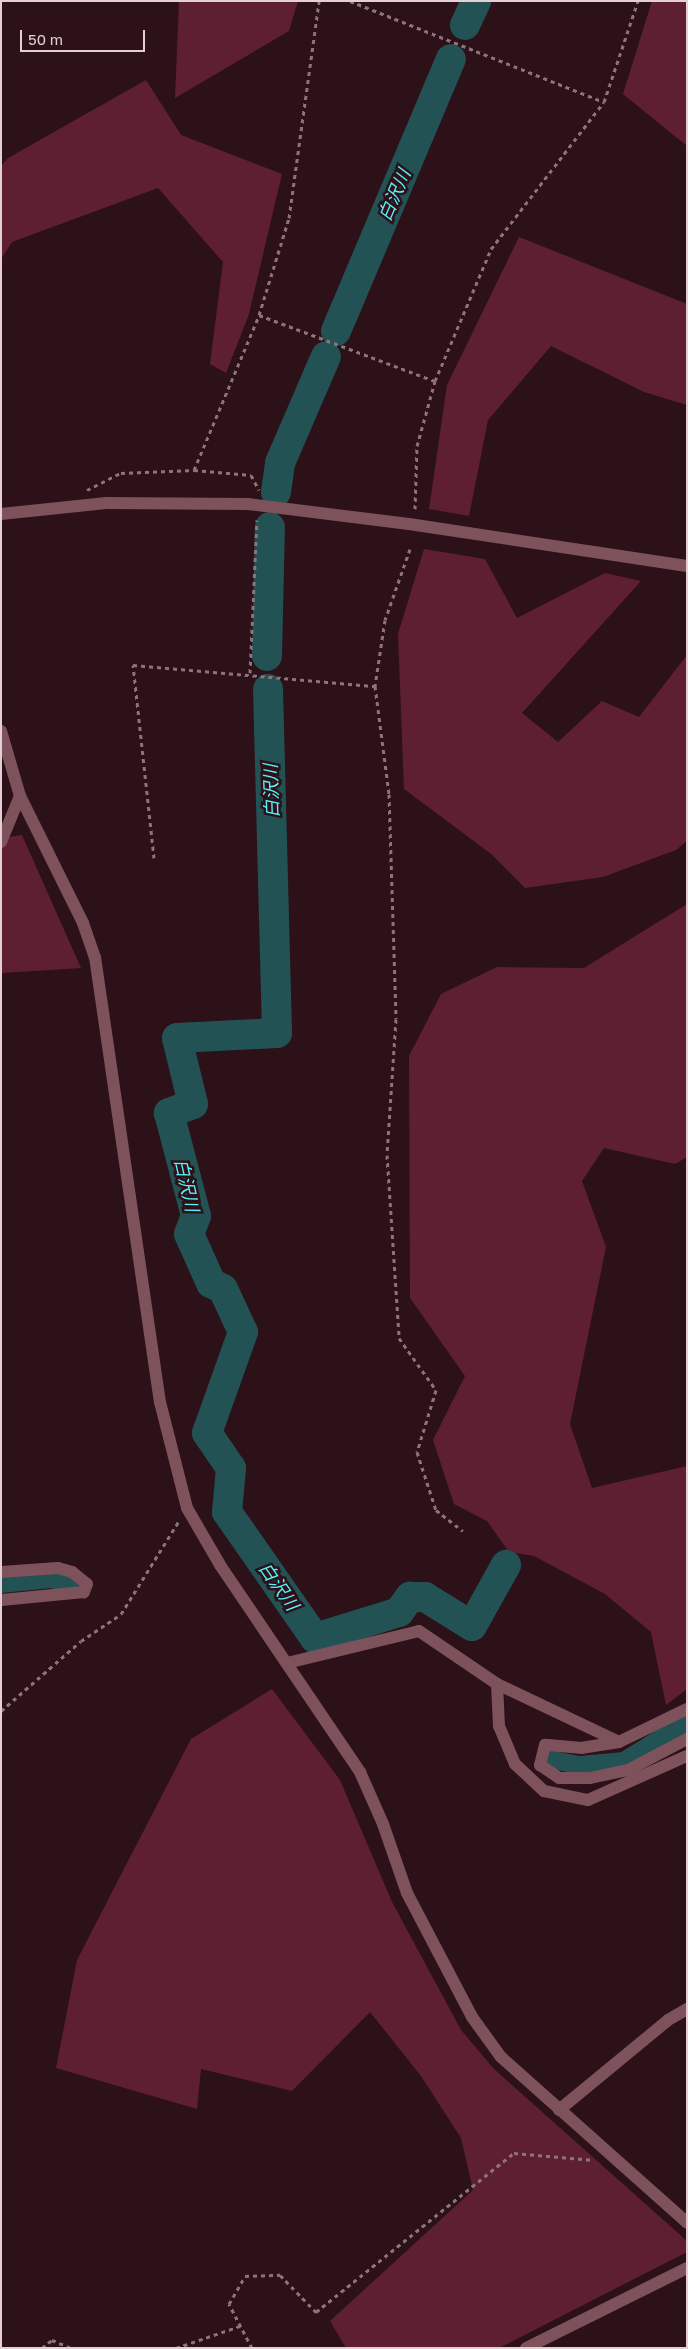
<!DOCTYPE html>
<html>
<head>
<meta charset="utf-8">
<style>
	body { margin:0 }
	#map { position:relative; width:688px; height:2349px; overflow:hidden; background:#2c1118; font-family:"Golos Text","Noto Sans JP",sans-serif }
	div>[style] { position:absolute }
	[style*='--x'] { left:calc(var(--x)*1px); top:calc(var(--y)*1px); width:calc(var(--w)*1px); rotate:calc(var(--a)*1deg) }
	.green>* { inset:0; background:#5f1f32 }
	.canal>* { height:18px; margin:-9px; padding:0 9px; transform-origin:9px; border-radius:9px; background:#225254 }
	.river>* { height:30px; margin:-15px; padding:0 15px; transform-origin:15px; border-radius:15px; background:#225254 }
	.path>* { height:3px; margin-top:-1.5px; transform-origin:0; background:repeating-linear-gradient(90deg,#8c747a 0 4px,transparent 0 8px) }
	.minor>* { height:12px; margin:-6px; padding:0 6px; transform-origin:6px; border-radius:6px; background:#7d525b }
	span { translate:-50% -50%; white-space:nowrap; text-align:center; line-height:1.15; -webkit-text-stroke:5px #2c1118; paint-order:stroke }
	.water-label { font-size:18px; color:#58f1f9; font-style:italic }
	.frame { position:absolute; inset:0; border:2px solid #e4d0d4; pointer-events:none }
	.scale { position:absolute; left:20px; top:30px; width:125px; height:22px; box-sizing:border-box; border:2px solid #e4d0d4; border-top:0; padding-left:6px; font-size:15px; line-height:18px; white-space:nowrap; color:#e4d0d4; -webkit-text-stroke:4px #2c1118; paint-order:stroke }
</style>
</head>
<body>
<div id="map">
	<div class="green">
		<i style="clip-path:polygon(179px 1px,298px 1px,289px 31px,175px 98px)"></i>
		<i style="clip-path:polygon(652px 1px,687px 1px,687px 146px,623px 94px)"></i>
		<i style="clip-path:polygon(146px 80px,181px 135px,282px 174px,249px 314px,226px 373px,210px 364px,223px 262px,158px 188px,12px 242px,1px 259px,1px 166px,8px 158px)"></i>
		<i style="clip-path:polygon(519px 237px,687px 304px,687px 405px,644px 392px,551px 346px,488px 420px,469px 516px,429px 509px,447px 385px)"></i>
		<i style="clip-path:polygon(424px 549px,485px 559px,517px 618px,605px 573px,641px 581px,522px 713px,558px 742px,602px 701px,639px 717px,687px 655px,687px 841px,676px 850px,603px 877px,525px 888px,491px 854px,404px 789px,398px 634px)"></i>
		<i style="clip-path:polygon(22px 835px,81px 968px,1px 973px,1px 838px)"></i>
		<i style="clip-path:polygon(687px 904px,687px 1157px,675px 1164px,604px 1148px,582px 1181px,606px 1247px,570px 1424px,592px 1488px,687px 1466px,687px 1689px,666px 1705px,651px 1632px,605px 1594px,534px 1556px,509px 1552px,487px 1521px,454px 1504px,433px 1440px,465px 1376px,410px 1298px,409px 1056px,441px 994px,497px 967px,584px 968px)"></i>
		<i style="clip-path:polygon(272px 1689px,340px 1780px,392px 1902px,461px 2030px,494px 2069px,687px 2241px,687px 2252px,499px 2348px,346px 2348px,330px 2321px,473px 2190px,461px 2138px,421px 2076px,370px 2012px,292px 2091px,201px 2069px,197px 2109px,56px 2068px,77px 1960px,191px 1739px)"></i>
	</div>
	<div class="canal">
		<i style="--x:1;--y:1584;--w:50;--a:-5.7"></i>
		<i style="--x:51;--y:1579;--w:32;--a:14"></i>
		<i style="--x:548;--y:1759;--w:33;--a:11"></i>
		<i style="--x:580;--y:1765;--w:44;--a:-5.2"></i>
		<i style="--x:624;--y:1761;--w:74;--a:-31.8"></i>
	</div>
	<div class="river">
		<i style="--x:465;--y:25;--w:26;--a:-65"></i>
		<i style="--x:336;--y:331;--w:295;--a:-67.1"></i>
		<i style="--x:276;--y:492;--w:29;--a:-82"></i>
		<i style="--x:280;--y:463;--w:116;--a:-66.7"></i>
		<i style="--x:267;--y:656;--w:129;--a:-88.7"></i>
		<i style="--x:268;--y:689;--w:344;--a:88.5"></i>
		<i style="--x:277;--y:1033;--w:100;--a:177.1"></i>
		<i style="--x:177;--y:1038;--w:68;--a:76.4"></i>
		<i style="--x:193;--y:1104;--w:26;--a:159"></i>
		<i style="--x:169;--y:1113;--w:106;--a:75.3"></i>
		<i style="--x:196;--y:1216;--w:19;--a:111"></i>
		<i style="--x:189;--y:1234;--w:54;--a:65.8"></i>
		<i style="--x:211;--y:1283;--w:13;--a:27"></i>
		<i style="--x:223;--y:1289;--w:47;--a:65.1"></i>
		<i style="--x:243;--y:1332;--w:107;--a:109.6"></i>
		<i style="--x:207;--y:1433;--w:42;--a:55.6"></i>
		<i style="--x:231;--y:1468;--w:44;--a:95.2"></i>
		<i style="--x:227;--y:1512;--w:154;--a:55.1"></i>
		<i style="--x:315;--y:1638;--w:88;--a:-17.2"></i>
		<i style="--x:399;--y:1612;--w:19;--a:-54"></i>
		<i style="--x:410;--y:1597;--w:15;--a:0"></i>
		<i style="--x:425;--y:1597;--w:55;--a:31.7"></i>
		<i style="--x:472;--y:1626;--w:70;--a:-60.9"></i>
	</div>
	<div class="path">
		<i style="--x:350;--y:1;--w:273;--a:21.7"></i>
		<i style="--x:259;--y:315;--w:188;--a:20.6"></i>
		<i style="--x:194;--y:470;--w:57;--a:5"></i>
		<i style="--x:251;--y:475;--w:17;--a:62"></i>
		<i style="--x:87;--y:490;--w:38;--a:-27"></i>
		<i style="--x:121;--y:473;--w:73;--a:-2.4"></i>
		<i style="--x:194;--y:470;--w:168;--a:-67.2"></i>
		<i style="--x:259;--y:315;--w:102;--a:-72.8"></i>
		<i style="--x:289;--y:218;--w:219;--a:-82.1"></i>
		<i style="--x:415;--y:509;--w:63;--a:-88.2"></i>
		<i style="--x:417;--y:446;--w:67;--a:-74.5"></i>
		<i style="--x:435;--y:381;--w:143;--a:-67"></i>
		<i style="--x:491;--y:249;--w:185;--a:-52.5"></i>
		<i style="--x:604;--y:102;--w:107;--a:-71.4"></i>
		<i style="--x:410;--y:549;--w:75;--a:109.4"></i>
		<i style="--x:385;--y:620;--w:67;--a:98.6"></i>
		<i style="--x:375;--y:686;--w:109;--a:82.6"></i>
		<i style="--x:389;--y:794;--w:225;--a:88.2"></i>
		<i style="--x:396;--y:1019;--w:136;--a:93.8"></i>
		<i style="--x:387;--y:1155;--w:183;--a:86.2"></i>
		<i style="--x:399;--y:1338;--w:64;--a:54.6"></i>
		<i style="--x:436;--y:1390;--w:65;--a:107"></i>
		<i style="--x:417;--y:1452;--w:61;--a:71.9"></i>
		<i style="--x:436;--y:1510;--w:34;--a:38"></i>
		<i style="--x:250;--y:673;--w:153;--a:-87.4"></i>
		<i style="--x:154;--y:858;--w:194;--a:-96.2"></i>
		<i style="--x:133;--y:665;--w:243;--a:5"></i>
		<i style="--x:1;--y:1711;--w:106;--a:-41.2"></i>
		<i style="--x:81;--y:1641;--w:48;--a:-34"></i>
		<i style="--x:121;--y:1614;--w:110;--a:-58.1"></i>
		<i style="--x:42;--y:2348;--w:13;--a:-39"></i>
		<i style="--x:52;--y:2340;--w:21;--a:23"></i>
		<i style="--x:176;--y:2348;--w:68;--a:-19"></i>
		<i style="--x:252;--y:2348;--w:50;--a:-117.6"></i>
		<i style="--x:229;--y:2304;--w:32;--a:-60"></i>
		<i style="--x:245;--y:2276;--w:35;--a:-2"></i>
		<i style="--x:280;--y:2275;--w:52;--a:45.8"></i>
		<i style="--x:316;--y:2312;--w:254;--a:-38.8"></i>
		<i style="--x:514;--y:2153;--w:80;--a:5"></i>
	</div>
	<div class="minor">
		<i style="--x:1;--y:514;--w:106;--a:-6"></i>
		<i style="--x:106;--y:503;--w:142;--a:0.4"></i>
		<i style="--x:248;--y:504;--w:162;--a:7.1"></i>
		<i style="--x:409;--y:524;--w:281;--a:8.6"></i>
		<i style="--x:1;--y:731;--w:68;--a:73.7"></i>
		<i style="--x:20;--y:796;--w:142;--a:63.6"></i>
		<i style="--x:83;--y:923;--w:36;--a:71"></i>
		<i style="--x:95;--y:957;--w:450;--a:81.7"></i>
		<i style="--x:160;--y:1402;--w:109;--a:75.7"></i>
		<i style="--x:187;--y:1508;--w:66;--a:59.9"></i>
		<i style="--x:220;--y:1565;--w:250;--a:55.9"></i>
		<i style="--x:360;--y:1772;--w:57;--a:66.1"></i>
		<i style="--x:383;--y:1824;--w:73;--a:70.8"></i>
		<i style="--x:407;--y:1893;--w:140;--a:62.3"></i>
		<i style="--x:472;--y:2017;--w:49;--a:54.1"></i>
		<i style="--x:501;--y:2057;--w:249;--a:41.7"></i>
		<i style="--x:1;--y:842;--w:50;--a:-67.6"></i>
		<i style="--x:1;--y:1572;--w:57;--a:-4"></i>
		<i style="--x:58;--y:1568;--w:15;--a:16"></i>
		<i style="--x:72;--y:1572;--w:19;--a:39"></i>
		<i style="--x:87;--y:1584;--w:9;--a:111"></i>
		<i style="--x:84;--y:1592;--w:83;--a:174.5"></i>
		<i style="--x:287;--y:1663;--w:136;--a:-13.6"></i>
		<i style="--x:419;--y:1631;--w:94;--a:34.2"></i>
		<i style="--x:497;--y:1684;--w:135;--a:25.4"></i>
		<i style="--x:497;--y:1684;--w:42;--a:87.3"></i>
		<i style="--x:499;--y:1726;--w:41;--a:67.2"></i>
		<i style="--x:515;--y:1764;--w:40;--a:43"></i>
		<i style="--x:544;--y:1791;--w:45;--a:11.6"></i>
		<i style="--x:588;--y:1800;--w:108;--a:-24"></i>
		<i style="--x:687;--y:1709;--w:76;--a:154.1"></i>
		<i style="--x:619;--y:1742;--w:37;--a:171"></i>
		<i style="--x:582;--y:1748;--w:37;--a:-175"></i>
		<i style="--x:545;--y:1745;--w:21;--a:104"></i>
		<i style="--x:540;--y:1765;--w:23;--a:34"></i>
		<i style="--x:559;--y:1778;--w:31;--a:0"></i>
		<i style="--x:590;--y:1778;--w:39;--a:-12"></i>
		<i style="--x:628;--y:1770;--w:67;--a:-27.7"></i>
		<i style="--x:559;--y:2110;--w:141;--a:-39.5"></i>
		<i style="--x:668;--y:2020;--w:22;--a:-30"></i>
		<i style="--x:526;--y:2348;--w:180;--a:-26.4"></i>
	</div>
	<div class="water-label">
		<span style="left:394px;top:195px;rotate:-67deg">白沢川</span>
		<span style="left:271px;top:791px;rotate:-92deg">白沢川</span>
		<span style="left:187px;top:1185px;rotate:77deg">白沢川</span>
		<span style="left:279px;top:1586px;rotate:55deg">白沢川</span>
	</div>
	<div class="frame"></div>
	<div class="scale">50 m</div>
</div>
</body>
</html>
